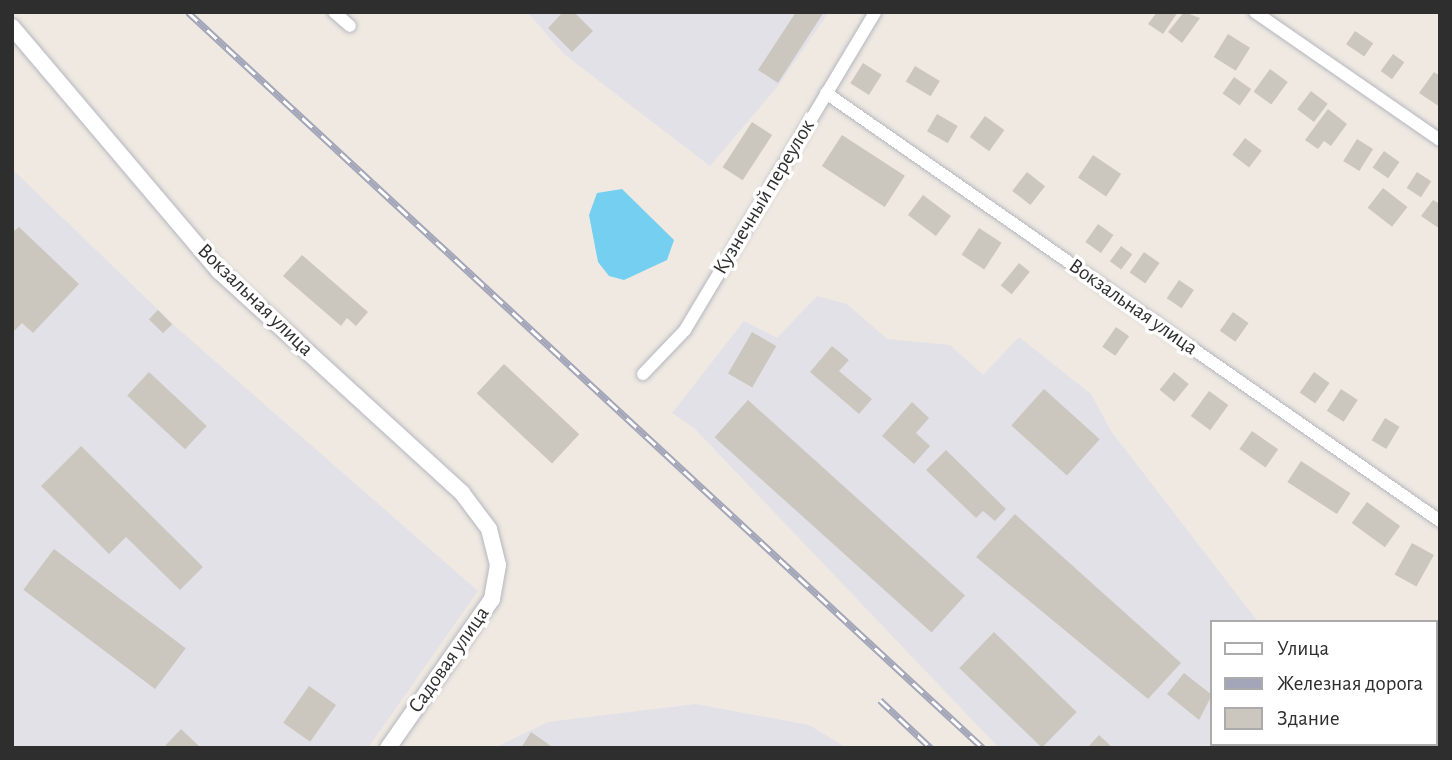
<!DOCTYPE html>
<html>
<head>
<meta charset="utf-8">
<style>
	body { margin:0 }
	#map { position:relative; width:1452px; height:760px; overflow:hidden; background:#efe9e1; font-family:"Alegreya Sans",sans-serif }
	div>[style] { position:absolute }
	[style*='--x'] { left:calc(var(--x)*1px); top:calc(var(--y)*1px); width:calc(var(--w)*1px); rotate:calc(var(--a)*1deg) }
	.industrial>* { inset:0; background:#e3e1e8 }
	.water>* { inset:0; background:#75cff0 }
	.building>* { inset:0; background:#cbc7bf; transform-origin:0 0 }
	.roads { filter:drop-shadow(0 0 2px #b4b7c1) drop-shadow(0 0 2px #b4b7c1) }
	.minor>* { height:12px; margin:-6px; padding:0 6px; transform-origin:6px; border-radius:6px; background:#fff }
	.tertiary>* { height:16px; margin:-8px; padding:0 8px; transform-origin:8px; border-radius:8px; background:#fff }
	.rail>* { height:7px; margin-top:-3.5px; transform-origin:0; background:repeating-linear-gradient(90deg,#fff 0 13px,#a3a6b8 0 26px); box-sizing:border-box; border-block:2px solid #a3a6b8 }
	span { translate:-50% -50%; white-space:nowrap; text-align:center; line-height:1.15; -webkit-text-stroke:7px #fff; paint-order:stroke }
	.street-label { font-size:21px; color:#2e2e2e }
	.frame { position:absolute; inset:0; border:14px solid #2e2e2e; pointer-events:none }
	.legend { position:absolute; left:1210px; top:620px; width:228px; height:126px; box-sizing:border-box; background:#fff; border:2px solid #ababab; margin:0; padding:9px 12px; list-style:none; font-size:21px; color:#2e2e2e }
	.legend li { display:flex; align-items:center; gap:14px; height:35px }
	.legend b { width:35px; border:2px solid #ababab }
</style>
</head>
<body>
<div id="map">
	<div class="industrial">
		<i style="clip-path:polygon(527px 12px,829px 12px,778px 86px,710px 166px,565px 55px)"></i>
		<i style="clip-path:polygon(12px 169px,176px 327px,478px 591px,368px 748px,12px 748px)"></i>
		<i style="clip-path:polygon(817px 296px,847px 304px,887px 339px,950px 345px,983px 375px,1019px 337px,1091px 394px,1111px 431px,1258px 622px,1212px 622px,1212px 744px,1415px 748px,999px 748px,694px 428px,672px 413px,744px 321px,777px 338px)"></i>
		<i style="clip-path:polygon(696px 704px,809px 725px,847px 748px,494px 748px,548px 722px)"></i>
	</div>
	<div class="water">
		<i style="clip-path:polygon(622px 189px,674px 240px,667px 260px,624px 280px,609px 276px,598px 262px,589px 215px,597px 193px)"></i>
	</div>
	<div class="building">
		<i style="clip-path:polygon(563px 12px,574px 12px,593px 31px,572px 52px,548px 28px)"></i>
		<i style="clip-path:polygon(796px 12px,824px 12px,778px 83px,758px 70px)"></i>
		<i style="clip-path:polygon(1157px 12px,1178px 12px,1163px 34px,1148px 24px)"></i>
		<i style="clip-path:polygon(1184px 12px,1200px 18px,1182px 43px,1168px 32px)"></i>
		<i style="left:1355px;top:31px;width:22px;height:16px;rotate:34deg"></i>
		<i style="left:1228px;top:34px;width:26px;height:27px;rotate:32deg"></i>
		<i style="left:1393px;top:54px;width:14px;height:21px;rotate:36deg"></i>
		<i style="left:863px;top:63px;width:22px;height:24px;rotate:32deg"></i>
		<i style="left:915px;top:66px;width:29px;height:18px;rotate:31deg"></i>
		<i style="left:1270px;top:69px;width:22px;height:28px;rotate:36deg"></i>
		<i style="clip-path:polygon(1434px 72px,1440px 76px,1440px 107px,1419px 93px)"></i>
		<i style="left:1234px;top:77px;width:21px;height:20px;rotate:35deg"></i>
		<i style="left:1311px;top:91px;width:21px;height:23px;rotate:37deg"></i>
		<i style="clip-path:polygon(1328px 109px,1347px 124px,1331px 146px,1324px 141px,1318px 149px,1305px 140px)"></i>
		<i style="left:937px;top:114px;width:24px;height:20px;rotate:30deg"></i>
		<i style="left:985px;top:116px;width:24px;height:26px;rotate:36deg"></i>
		<i style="left:752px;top:122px;width:24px;height:54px;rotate:33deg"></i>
		<i style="left:842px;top:135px;width:75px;height:37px;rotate:33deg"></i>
		<i style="left:1245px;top:138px;width:21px;height:21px;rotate:37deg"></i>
		<i style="left:1357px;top:139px;width:19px;height:26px;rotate:32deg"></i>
		<i style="left:1384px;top:151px;width:19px;height:20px;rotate:35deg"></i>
		<i style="left:1093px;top:155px;width:34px;height:27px;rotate:34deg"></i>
		<i style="left:1027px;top:172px;width:23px;height:24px;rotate:38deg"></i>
		<i style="left:1417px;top:172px;width:17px;height:19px;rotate:33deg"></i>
		<i style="left:1383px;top:188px;width:31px;height:25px;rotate:38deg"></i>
		<i style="left:923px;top:195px;width:35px;height:25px;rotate:37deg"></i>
		<i style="clip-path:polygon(1433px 200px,1440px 204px,1440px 229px,1421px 216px)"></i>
		<i style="left:1098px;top:224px;width:19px;height:22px;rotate:35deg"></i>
		<i style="clip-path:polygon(19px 227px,79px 284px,33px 333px,22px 323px,12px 333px,12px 233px)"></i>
		<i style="left:979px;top:228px;width:27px;height:32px;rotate:33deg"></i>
		<i style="left:1121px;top:246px;width:14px;height:19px;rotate:36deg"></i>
		<i style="left:1144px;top:252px;width:19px;height:25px;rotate:35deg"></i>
		<i style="clip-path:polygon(302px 255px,368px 312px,356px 326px,347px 318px,341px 326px,283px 276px)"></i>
		<i style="left:1019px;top:263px;width:14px;height:29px;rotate:39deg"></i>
		<i style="left:1179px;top:280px;width:18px;height:22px;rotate:34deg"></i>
		<i style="left:158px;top:310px;width:20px;height:13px;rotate:45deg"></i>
		<i style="left:1233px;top:312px;width:19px;height:23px;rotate:35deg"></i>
		<i style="left:1116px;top:327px;width:16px;height:24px;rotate:35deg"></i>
		<i style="left:752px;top:332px;width:28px;height:48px;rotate:30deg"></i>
		<i style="clip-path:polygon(832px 346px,849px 360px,839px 371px,872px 399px,859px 414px,810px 372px)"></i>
		<i style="left:504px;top:364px;width:103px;height:40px;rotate:43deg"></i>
		<i style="left:149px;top:372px;width:79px;height:32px;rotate:43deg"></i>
		<i style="left:1174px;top:372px;width:19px;height:23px;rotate:39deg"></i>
		<i style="left:1314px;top:372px;width:19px;height:25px;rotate:35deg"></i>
		<i style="left:1044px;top:389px;width:75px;height:49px;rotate:42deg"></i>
		<i style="left:1341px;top:389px;width:20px;height:26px;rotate:33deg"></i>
		<i style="left:1209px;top:391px;width:24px;height:31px;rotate:36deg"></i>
		<i style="left:748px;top:400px;width:292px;height:50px;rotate:42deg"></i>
		<i style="clip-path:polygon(912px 402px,929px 418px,916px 433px,930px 446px,914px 464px,882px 436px)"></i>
		<i style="left:1385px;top:418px;width:17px;height:26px;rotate:31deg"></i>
		<i style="left:1252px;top:431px;width:32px;height:22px;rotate:35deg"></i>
		<i style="clip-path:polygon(81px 446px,203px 567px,180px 590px,126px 537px,109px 554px,41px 486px)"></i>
		<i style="clip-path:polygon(946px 450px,1006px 509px,995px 521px,983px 511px,976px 518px,926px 470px)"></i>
		<i style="left:1301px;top:461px;width:59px;height:25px;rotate:33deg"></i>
		<i style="left:1367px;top:502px;width:41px;height:26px;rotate:36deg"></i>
		<i style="clip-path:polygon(1015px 514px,1181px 663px,1148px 699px,976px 557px)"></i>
		<i style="left:1412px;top:543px;width:25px;height:36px;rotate:29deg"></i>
		<i style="left:54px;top:549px;width:165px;height:51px;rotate:37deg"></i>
		<i style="left:994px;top:632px;width:115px;height:50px;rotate:44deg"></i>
		<i style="clip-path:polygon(1184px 673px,1212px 695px,1199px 720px,1167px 694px)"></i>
		<i style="left:309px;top:686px;width:33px;height:45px;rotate:35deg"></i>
		<i style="clip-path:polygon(181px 729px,201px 748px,163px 748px)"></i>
		<i style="clip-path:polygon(531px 732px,554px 748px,521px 748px)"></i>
		<i style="clip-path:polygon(1099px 735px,1113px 748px,1087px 748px)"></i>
		<i style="clip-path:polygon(1382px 744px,1385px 748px,1338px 746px,1339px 744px)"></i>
	</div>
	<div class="roads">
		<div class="minor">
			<i style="--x:334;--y:12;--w:21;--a:41"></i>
			<i style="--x:1255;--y:12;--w:225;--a:34.7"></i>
			<i style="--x:826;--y:93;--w:748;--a:34.88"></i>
			<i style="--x:643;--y:374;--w:61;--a:-46.3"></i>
			<i style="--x:685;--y:330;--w:370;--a:-59.1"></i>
		</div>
		<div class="tertiary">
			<i style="--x:12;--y:27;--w:320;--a:49.7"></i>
			<i style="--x:219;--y:271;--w:329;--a:42.4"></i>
			<i style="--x:462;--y:493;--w:45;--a:53.1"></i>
			<i style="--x:489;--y:529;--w:37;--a:76"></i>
			<i style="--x:498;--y:565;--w:35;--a:100"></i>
			<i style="--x:492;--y:599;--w:182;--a:124.9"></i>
		</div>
	</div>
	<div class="rail">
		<i style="--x:188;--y:12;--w:1083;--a:42.79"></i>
		<i style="--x:880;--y:700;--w:70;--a:43.3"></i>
	</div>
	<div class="street-label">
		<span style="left:764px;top:197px;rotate:-59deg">Кузнечный переулок</span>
		<span style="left:255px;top:300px;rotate:44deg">Вокзальная улица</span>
		<span style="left:1133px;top:307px;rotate:35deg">Вокзальная улица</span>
		<span style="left:449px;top:660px;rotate:-55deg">Садовая улица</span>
	</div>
	<div class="frame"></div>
	<ul class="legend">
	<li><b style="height:9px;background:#fff"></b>Улица</li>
	<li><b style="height:9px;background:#a3a6b8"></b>Железная дорога</li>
	<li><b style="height:19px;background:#cbc7bf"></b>Здание</li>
	</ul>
</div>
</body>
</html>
